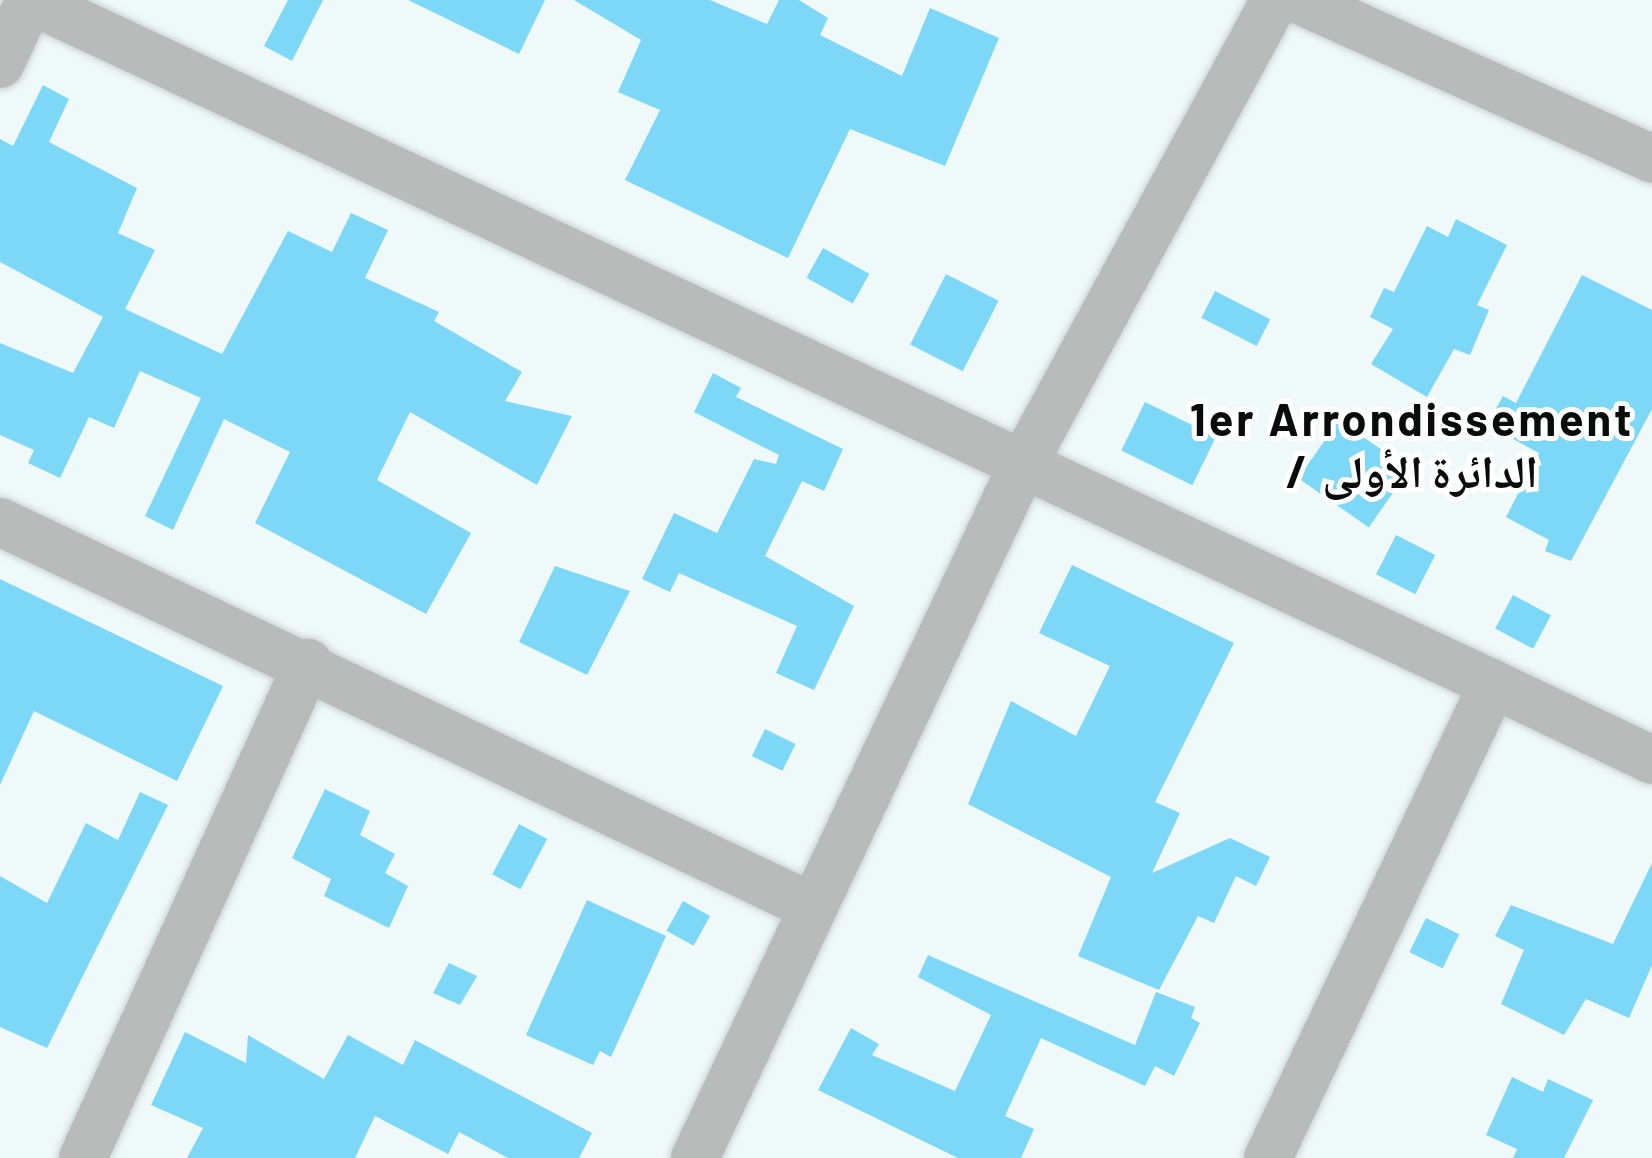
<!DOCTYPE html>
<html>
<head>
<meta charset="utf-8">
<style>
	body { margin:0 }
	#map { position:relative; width:1652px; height:1158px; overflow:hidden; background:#f0f9fa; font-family:Barlow,"Noto Naskh Arabic",sans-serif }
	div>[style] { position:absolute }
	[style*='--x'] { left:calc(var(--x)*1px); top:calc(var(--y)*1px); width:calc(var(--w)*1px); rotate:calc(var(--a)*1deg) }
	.building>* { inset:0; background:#7dd7f7; transform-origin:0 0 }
	.roads { filter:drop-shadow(0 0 3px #cbd3d4) drop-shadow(0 0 3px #cbd3d4) }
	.minor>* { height:48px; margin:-24px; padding:0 24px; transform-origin:24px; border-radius:24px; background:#b8bbba }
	span { translate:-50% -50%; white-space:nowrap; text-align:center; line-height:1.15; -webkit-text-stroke:10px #fff; paint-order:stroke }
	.district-label { font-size:45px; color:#0a0c0c; font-weight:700; letter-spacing:3px }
</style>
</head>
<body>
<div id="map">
	<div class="building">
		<i style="clip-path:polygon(288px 0,323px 0,292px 61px,264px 46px)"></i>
		<i style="clip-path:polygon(408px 0,545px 0,519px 54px)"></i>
		<i style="clip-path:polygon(574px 0,710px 0,767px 24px,779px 0,799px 0,828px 18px,820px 35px,902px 76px,930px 8px,999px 38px,945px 166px,850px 129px,788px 258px,625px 180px,660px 110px,618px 92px,641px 40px)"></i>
		<i style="clip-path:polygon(43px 85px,69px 99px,49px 142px,137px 188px,118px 233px,155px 250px,125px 309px,222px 354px,288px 231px,332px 252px,351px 213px,388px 230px,365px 278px,439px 312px,434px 321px,522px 372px,505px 401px,572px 416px,537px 485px,410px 412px,377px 480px,471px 533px,426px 614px,255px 523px,290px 452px,224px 419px,173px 530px,145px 516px,201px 398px,140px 371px,114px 428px,89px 417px,60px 478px,28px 463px,34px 450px,0 435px,0 343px,73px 373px,103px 317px,0 262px,0 139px,13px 146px)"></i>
		<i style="clip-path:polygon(1456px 219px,1507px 245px,1477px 305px,1489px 310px,1470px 355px,1454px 349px,1427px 397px,1371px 364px,1393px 329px,1370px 317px,1384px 288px,1394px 292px,1427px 226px,1448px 237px)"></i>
		<i style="left:823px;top:248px;width:53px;height:34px;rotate:29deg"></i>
		<i style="left:946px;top:274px;width:59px;height:79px;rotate:27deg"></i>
		<i style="clip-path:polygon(1582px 275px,1652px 310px,1652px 409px,1571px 561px,1545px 551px,1549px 540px,1506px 517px,1539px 453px,1487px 425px,1503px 396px,1516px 403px)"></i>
		<i style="left:1215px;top:291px;width:62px;height:30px;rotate:27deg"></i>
		<i style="clip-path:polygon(713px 373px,741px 388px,736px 397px,843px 449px,824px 491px,802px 481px,765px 556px,854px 606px,814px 690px,776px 673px,797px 626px,679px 573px,670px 592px,642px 579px,674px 513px,717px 533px,754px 459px,776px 464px,779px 455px,694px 412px)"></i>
		<i style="left:1145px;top:402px;width:79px;height:54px;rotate:26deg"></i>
		<i style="left:1339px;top:420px;width:86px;height:71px;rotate:35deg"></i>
		<i style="left:1396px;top:535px;width:44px;height:44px;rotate:27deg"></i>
		<i style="clip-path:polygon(1072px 565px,1234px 643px,1155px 802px,1180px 813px,1152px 873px,1230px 838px,1270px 857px,1256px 886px,1236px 876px,1214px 923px,1198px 916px,1159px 990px,1078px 956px,1111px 877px,968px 804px,1011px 701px,1076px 736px,1110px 666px,1039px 633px)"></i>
		<i style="clip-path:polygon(555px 566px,630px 591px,587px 675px,519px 642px)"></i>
		<i style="clip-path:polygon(0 579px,223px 686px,177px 781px,34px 711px,0 785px)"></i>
		<i style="left:1513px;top:595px;width:43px;height:38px;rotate:28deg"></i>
		<i style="left:765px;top:729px;width:34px;height:30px;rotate:26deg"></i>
		<i style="clip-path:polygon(325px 789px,370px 811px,360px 835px,395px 854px,385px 873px,408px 886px,389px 928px,324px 896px,331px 879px,292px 858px)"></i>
		<i style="clip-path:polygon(140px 792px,168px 805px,47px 1048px,0 1027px,0 876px,47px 903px,86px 823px,118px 840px)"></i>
		<i style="left:519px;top:824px;width:32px;height:57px;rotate:28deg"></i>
		<i style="clip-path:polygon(1652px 863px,1652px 965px,1629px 1018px,1586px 999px,1564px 1035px,1501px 1004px,1524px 950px,1495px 936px,1511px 905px,1613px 944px)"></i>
		<i style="clip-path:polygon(587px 900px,666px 936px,611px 1057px,600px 1051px,593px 1065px,526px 1035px)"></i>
		<i style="left:683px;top:901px;width:31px;height:34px;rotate:29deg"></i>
		<i style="left:1426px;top:918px;width:37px;height:38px;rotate:26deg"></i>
		<i style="clip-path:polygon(928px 955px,1135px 1045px,1156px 992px,1195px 1007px,1191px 1018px,1200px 1023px,1174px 1076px,1155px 1066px,1145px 1086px,1041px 1038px,1005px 1116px,1034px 1129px,1021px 1158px,958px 1158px,818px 1090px,851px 1028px,879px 1044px,872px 1055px,955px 1091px,991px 1015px,918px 977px)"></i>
		<i style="clip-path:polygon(449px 963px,477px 976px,460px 1005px,433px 993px)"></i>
		<i style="clip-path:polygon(185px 1032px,246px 1063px,248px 1035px,324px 1079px,348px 1035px,403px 1065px,415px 1040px,592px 1133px,579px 1158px,508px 1158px,459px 1132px,448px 1154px,375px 1116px,355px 1158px,187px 1158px,203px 1128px,151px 1105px)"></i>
		<i style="clip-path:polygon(1512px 1077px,1543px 1092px,1548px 1079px,1593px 1100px,1564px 1158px,1513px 1158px,1517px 1149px,1486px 1135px)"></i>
	</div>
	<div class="roads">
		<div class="minor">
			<i style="--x:30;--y:0;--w:1615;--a:25.06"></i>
			<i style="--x:1493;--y:684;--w:525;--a:115.39"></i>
			<i style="--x:1299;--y:0;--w:387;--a:24.2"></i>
			<i style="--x:0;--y:64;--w:71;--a:-64.9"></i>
			<i style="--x:0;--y:522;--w:896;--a:25.36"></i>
			<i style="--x:1493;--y:684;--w:176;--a:25.5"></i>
			<i style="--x:83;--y:1158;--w:544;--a:-65.56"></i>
			<i style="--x:695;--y:1158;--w:768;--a:-64.7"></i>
			<i style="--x:1023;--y:464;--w:528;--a:-61.49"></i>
		</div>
	</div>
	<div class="district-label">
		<span style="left:1412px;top:445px">1er Arrondissement<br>/ الدائرة الأولى</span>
	</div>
</div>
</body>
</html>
